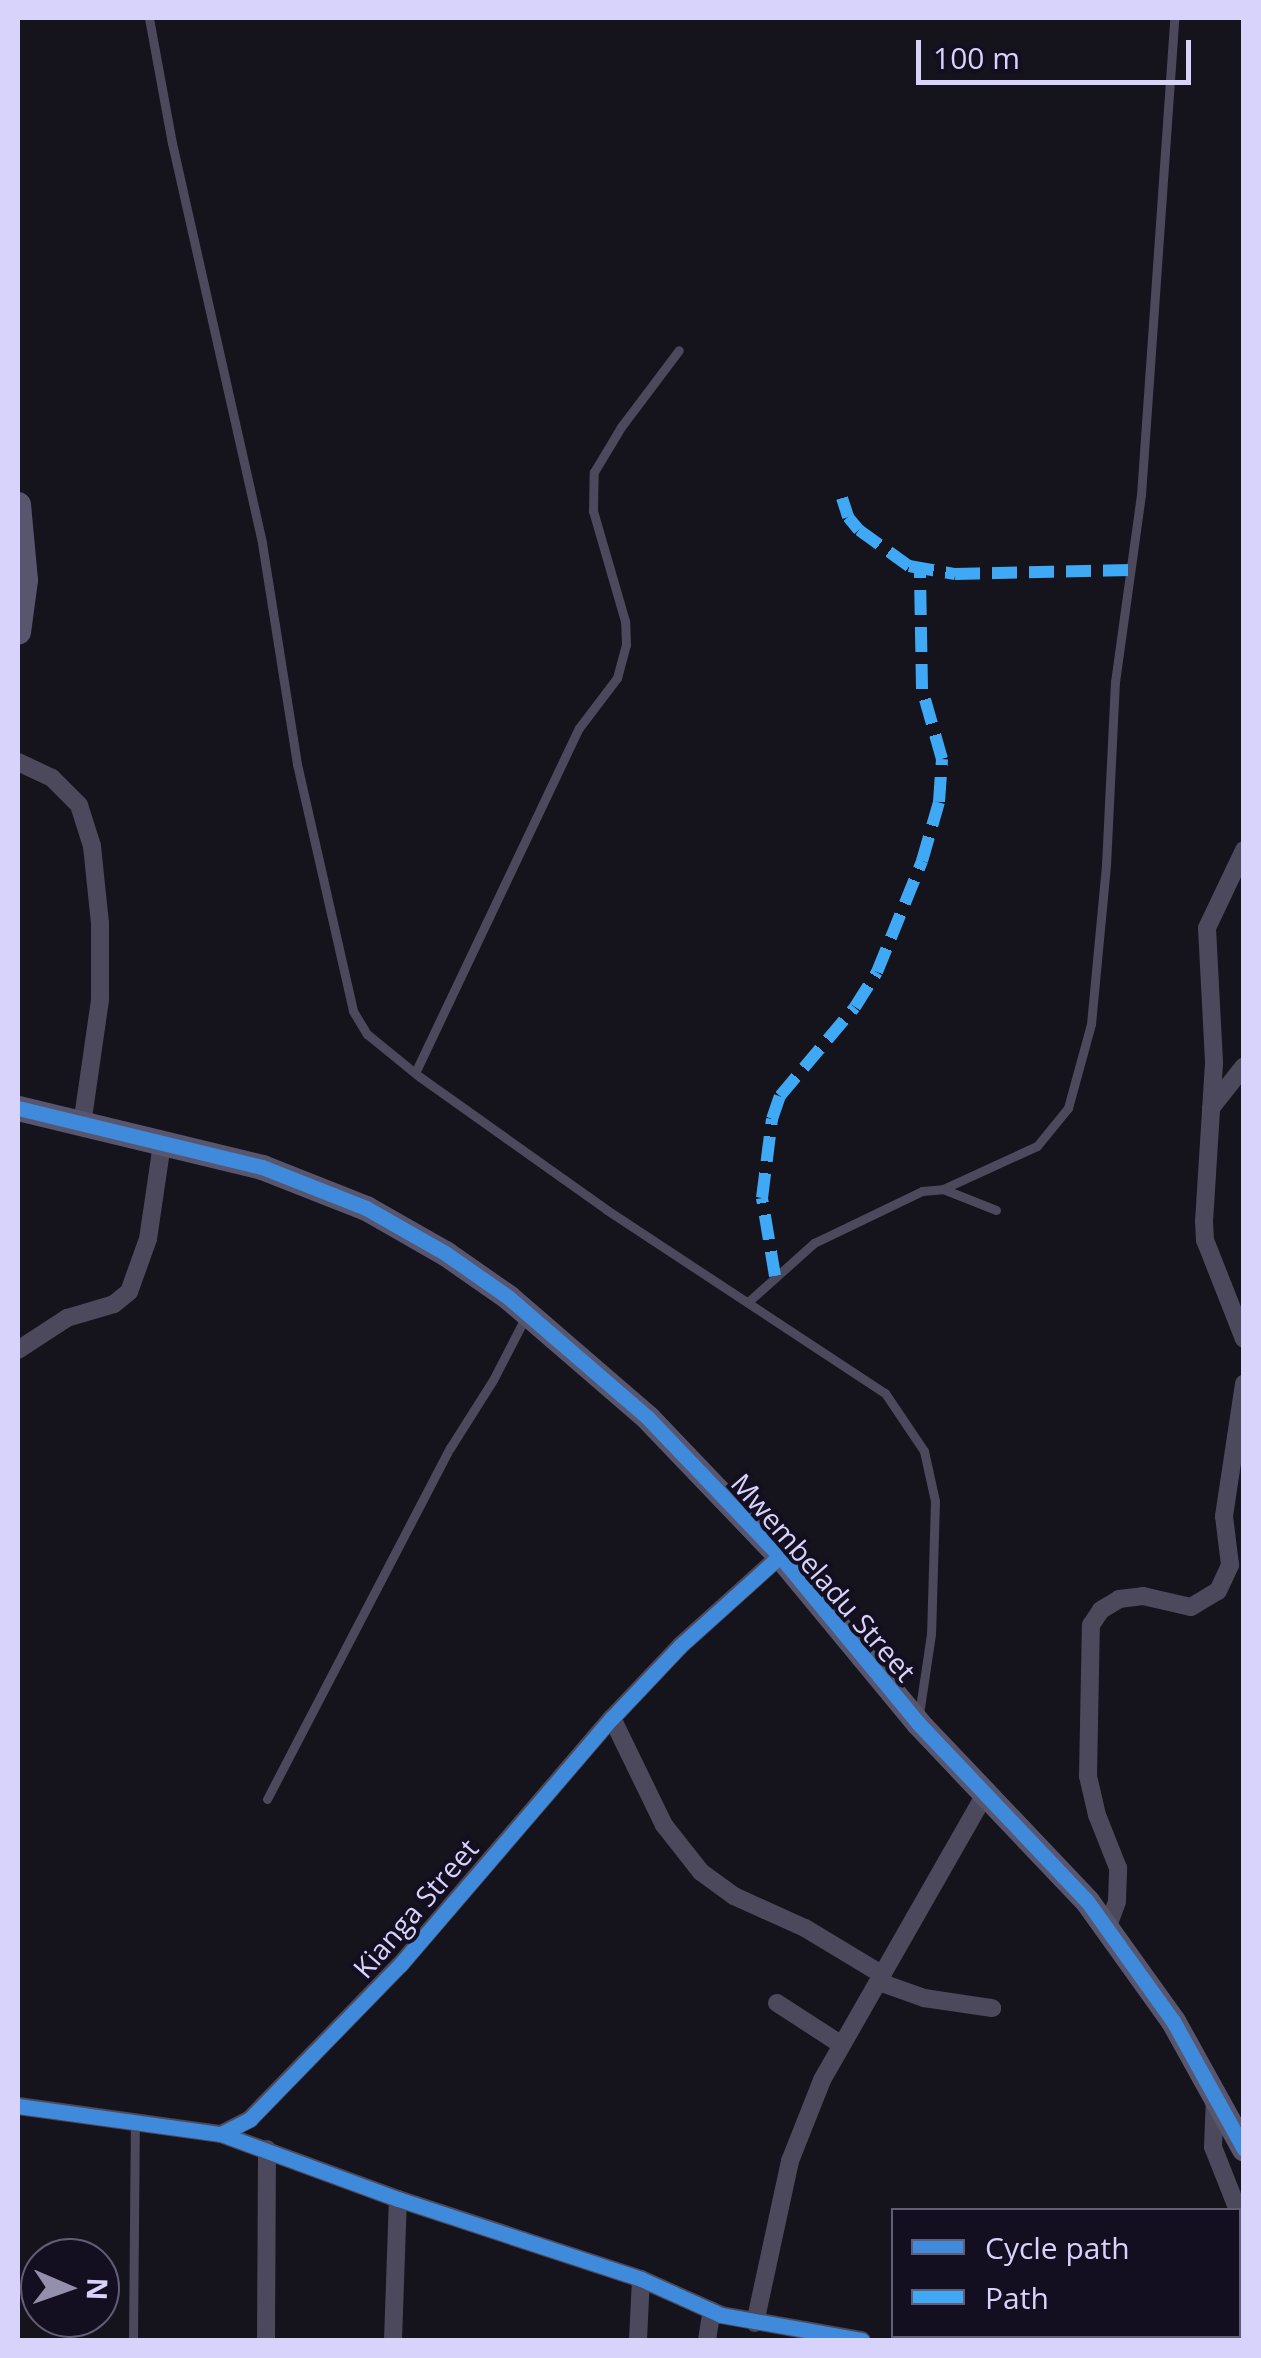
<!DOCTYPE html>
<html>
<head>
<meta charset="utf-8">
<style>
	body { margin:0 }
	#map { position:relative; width:1261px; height:2358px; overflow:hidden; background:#15131c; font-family:"Open Sans",sans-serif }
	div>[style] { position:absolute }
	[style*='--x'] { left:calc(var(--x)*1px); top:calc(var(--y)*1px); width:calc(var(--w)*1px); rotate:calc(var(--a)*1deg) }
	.lane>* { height:9px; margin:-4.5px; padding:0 4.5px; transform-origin:4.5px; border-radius:4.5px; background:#4b495b }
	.street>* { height:18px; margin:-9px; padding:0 9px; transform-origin:9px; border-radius:9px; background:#4b495b }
	.secondary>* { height:25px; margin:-12.5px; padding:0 12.5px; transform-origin:12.5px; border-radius:12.5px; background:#57566e }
	.quiet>* { height:12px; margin-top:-6px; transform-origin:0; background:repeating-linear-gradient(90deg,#3fa9f5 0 25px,transparent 0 37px) }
	.cycleway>* { height:15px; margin:-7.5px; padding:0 7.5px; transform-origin:7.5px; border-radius:7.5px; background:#408adc }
	span { translate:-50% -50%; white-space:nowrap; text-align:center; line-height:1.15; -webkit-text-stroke:8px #130f20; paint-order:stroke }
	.street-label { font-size:28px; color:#d8d3fa }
	.frame { position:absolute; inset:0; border:20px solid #d8d3fa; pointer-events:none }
	.legend { position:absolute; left:891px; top:2208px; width:350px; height:130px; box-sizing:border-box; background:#130f20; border:2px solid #625d77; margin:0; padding:12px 18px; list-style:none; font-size:30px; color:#d8d3fa }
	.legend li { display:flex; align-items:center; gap:20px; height:50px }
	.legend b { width:50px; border:2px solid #625d77 }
	.north { position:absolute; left:20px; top:2238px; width:100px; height:100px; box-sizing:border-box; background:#130f20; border:2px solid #625d77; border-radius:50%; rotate:92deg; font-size:28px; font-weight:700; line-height:40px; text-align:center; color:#d8d3fa }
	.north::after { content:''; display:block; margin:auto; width:35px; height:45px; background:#9490ac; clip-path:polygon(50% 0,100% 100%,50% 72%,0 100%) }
	.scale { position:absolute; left:916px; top:40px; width:275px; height:45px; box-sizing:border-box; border:5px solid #d8d3fa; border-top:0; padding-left:12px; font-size:30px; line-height:35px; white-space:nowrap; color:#d8d3fa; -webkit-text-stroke:8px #130f20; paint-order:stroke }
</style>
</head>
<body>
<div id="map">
	<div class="lane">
		<i style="--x:149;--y:18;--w:127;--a:79.6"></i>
		<i style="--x:172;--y:143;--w:410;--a:77.3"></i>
		<i style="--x:262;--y:543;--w:224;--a:81"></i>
		<i style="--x:297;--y:764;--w:253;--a:77.2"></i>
		<i style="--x:353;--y:1011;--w:27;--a:59"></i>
		<i style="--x:367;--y:1034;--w:68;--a:39.1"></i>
		<i style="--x:420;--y:1077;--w:229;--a:35.4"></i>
		<i style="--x:607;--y:1210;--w:333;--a:33.4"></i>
		<i style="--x:885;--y:1393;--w:70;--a:56.1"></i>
		<i style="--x:924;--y:1451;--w:51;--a:77.6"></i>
		<i style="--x:935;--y:1501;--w:133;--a:91.7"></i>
		<i style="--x:931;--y:1634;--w:81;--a:98.5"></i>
		<i style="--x:415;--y:1073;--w:382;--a:-64.6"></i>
		<i style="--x:579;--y:728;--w:63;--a:-52.8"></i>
		<i style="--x:617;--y:678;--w:34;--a:-75"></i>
		<i style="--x:626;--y:645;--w:24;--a:-92"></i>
		<i style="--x:625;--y:621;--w:115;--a:-106.2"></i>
		<i style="--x:593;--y:511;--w:39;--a:-89"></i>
		<i style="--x:594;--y:472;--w:52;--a:-59"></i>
		<i style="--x:621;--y:427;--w:96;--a:-53"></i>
		<i style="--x:943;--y:1189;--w:103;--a:-24.6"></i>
		<i style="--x:1037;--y:1146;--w:49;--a:-50.8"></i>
		<i style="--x:1068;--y:1108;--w:87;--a:-74.7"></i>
		<i style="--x:1091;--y:1024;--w:160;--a:-84.6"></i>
		<i style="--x:1106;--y:865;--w:183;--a:-87.2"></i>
		<i style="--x:1115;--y:682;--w:189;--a:-82.1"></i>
		<i style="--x:1141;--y:495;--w:478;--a:-86"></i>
		<i style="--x:748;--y:1302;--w:89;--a:-41.8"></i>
		<i style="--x:814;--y:1243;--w:120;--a:-25.7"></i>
		<i style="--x:922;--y:1191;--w:21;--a:-5"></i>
		<i style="--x:943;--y:1189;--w:57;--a:21.6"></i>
		<i style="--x:267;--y:1799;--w:396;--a:-62.5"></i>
		<i style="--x:450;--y:1448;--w:80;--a:-57.7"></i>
		<i style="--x:493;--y:1380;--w:72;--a:-62.7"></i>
		<i style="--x:133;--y:2340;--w:217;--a:-89.5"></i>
	</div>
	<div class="street">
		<i style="--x:18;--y:762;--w:38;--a:25"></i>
		<i style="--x:52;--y:778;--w:38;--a:45"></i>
		<i style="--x:79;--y:805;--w:43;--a:72.4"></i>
		<i style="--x:92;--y:846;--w:77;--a:84.1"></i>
		<i style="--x:100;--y:923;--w:77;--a:90"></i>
		<i style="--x:100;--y:1000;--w:126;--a:98.2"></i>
		<i style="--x:1244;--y:850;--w:86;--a:115.4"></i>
		<i style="--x:1207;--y:928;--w:135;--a:87"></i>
		<i style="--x:1214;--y:1063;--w:158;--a:93.6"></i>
		<i style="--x:1204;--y:1221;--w:19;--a:87"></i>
		<i style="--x:1205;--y:1240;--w:106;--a:68.5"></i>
		<i style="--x:1211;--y:1108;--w:53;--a:-51.8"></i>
		<i style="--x:18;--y:1350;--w:59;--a:-33.1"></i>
		<i style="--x:67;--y:1318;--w:49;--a:-16.6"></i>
		<i style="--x:114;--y:1304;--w:19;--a:-39"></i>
		<i style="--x:129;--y:1292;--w:56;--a:-70.3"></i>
		<i style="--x:148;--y:1239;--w:96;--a:-81.6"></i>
		<i style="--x:612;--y:1718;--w:119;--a:64.1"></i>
		<i style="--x:664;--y:1825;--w:60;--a:51.8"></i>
		<i style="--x:701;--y:1872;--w:41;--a:36"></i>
		<i style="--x:734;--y:1896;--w:78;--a:24.3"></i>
		<i style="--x:805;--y:1928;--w:91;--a:31.1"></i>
		<i style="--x:1107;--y:1929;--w:30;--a:-70"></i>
		<i style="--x:1117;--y:1901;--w:33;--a:-88"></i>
		<i style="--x:1118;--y:1868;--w:57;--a:-111.6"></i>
		<i style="--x:1097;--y:1815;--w:40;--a:-103"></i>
		<i style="--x:1088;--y:1776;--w:151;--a:-88.9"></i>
		<i style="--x:1091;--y:1625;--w:18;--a:-56"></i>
		<i style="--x:1101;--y:1610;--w:21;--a:-31"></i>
		<i style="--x:1119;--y:1599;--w:24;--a:-7"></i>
		<i style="--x:1143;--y:1596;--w:49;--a:12.9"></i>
		<i style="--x:1191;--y:1607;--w:31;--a:-31"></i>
		<i style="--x:1218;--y:1591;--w:29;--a:-65"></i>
		<i style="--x:1230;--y:1565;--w:49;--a:-97"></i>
		<i style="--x:1224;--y:1516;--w:134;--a:-81.4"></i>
		<i style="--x:879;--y:1982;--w:48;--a:19.6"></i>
		<i style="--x:924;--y:1998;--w:69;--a:8.4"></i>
		<i style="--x:777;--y:2003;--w:77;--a:32.9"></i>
		<i style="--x:1215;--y:2096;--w:51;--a:92.2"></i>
		<i style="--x:1213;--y:2147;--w:68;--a:68.4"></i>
		<i style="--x:18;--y:2106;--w:205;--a:7.9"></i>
		<i style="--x:221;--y:2134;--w:33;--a:-27"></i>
		<i style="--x:250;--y:2119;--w:215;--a:-45.8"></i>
		<i style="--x:400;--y:1965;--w:326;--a:-49.4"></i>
		<i style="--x:612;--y:1718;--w:99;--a:-46.6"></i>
		<i style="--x:680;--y:1646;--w:135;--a:-42"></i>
		<i style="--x:221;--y:2134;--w:189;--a:20.2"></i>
		<i style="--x:398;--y:2199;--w:256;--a:18.2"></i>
		<i style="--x:641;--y:2279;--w:88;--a:24.2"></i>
		<i style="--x:721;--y:2315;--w:143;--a:10.1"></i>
		<i style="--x:1238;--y:2266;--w:6;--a:0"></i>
		<i style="--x:755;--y:2323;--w:166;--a:-77.8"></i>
		<i style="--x:790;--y:2161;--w:87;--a:-68.4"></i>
		<i style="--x:822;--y:2080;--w:327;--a:-60.3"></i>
		<i style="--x:266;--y:2340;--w:191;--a:-89.7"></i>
		<i style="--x:393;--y:2340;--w:141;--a:-88"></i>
		<i style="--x:638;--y:2340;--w:61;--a:-87.2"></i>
		<i style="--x:707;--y:2340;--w:30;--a:-81"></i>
		<i style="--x:1000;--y:2340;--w:14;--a:-17"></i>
	</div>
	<div class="secondary">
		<i style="--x:18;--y:504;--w:76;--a:84.7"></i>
		<i style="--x:25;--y:580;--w:52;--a:97.7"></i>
		<i style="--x:18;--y:1108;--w:251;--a:13.6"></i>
		<i style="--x:262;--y:1167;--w:112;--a:21.5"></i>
		<i style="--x:366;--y:1208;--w:91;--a:29.7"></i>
		<i style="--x:445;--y:1253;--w:77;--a:34.9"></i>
		<i style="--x:508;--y:1297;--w:185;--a:40.8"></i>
		<i style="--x:648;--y:1418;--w:191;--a:46.3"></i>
		<i style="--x:780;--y:1556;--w:217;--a:50.4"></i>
		<i style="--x:918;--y:1723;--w:245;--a:46.5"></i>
		<i style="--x:1087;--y:1901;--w:148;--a:54.4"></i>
		<i style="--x:1173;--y:2021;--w:146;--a:61"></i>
	</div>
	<div class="quiet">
		<i style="--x:842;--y:498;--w:20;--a:72"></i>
		<i style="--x:848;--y:517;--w:17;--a:50"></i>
		<i style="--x:859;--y:530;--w:62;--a:35.8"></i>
		<i style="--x:909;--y:566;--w:47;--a:9.9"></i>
		<i style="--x:955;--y:574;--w:176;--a:-1.3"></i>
		<i style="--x:775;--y:1276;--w:79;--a:-99.5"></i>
		<i style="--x:762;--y:1198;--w:80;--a:-82.8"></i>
		<i style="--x:772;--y:1119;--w:24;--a:-71"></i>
		<i style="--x:780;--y:1096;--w:116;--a:-49.9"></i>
		<i style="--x:855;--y:1007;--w:41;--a:-57.8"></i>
		<i style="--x:877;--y:972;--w:120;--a:-67.9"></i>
		<i style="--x:922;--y:861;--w:61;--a:-73.9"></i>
		<i style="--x:939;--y:802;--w:43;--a:-86"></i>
		<i style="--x:942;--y:759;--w:73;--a:-105.9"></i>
		<i style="--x:922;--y:689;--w:120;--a:-91"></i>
	</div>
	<div class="cycleway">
		<i style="--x:18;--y:1108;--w:251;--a:13.6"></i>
		<i style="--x:262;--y:1167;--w:112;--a:21.5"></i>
		<i style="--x:366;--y:1208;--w:91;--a:29.7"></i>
		<i style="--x:445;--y:1253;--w:77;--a:34.9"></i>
		<i style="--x:508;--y:1297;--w:185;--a:40.8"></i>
		<i style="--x:648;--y:1418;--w:191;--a:46.3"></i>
		<i style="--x:780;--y:1556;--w:217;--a:50.4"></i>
		<i style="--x:918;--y:1723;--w:245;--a:46.5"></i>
		<i style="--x:1087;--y:1901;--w:148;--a:54.4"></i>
		<i style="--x:1173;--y:2021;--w:146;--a:61"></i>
		<i style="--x:18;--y:2106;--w:205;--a:7.9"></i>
		<i style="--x:221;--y:2134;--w:33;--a:-27"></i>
		<i style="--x:250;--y:2119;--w:215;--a:-45.8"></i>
		<i style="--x:400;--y:1965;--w:326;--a:-49.4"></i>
		<i style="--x:612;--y:1718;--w:99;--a:-46.6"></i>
		<i style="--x:680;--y:1646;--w:135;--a:-42"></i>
		<i style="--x:221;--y:2134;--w:189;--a:20.2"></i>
		<i style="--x:398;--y:2199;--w:256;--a:18.2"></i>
		<i style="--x:641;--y:2279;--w:88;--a:24.2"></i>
		<i style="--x:721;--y:2315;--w:143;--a:10.1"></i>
	</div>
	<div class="street-label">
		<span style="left:824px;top:1577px;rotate:49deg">Mwembeladu Street</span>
		<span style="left:415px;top:1908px;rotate:-49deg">Kianga Street</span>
	</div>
	<div class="frame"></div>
	<ul class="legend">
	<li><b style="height:12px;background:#408adc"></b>Cycle path</li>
	<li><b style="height:12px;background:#3fa9f5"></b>Path</li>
	</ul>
	<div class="north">N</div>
	<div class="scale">100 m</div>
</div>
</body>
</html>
